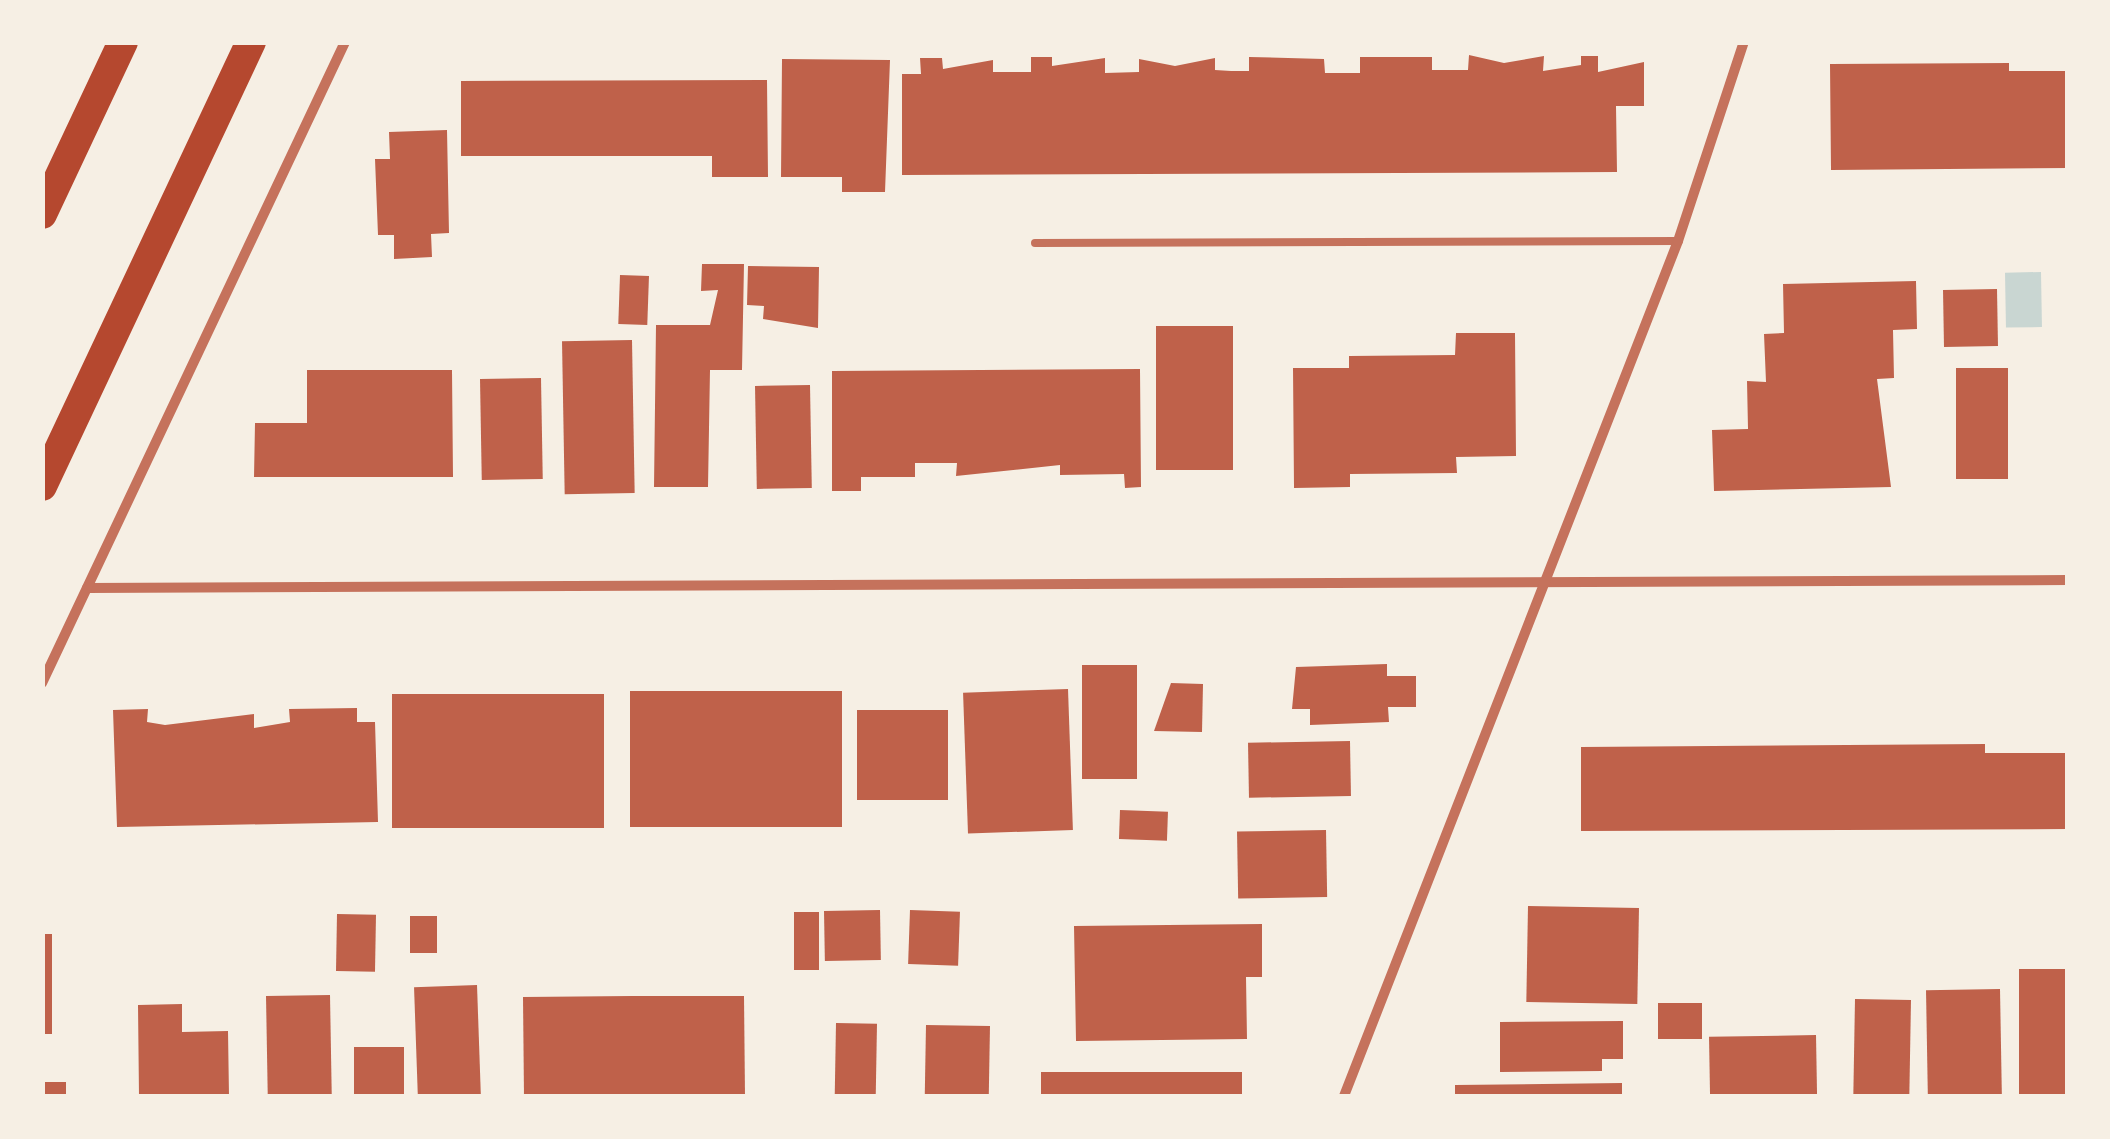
<!DOCTYPE html>
<html>
<head>
<meta charset="utf-8">
<style>
	body { margin:0 }
	#map { position:relative; width:2110px; height:1139px; overflow:hidden; background:#f6efe4; font-family:Karla,sans-serif }
	div>[style] { position:absolute }
	[style*='--x'] { left:calc(var(--x)*1px); top:calc(var(--y)*1px); width:calc(var(--w)*1px); rotate:calc(var(--a)*1deg) }
	.water>* { inset:0; background:#c9d6d2; transform-origin:0 0 }
	.building>* { inset:0; background:#bf614a; transform-origin:0 0 }
	.service>* { height:8px; margin:-4px; padding:0 4px; transform-origin:4px; border-radius:4px; background:#c5725c }
	.minor>* { height:10px; margin:-5px; padding:0 5px; transform-origin:5px; border-radius:5px; background:#c5725c }
	.motorway>* { height:30px; margin:-15px; padding:0 15px; transform-origin:15px; border-radius:15px; background:#b5482f }
	span { translate:-50% -50%; white-space:nowrap; text-align:center; line-height:1.15; -webkit-text-stroke:8px #f6efe4; paint-order:stroke }
	.frame { position:absolute; inset:0; border:45px solid #f6efe4; pointer-events:none }
</style>
</head>
<body>
<div id="map">
	<div class="water">
		<i style="left:2041px;top:272px;width:55px;height:36px;rotate:89deg"></i>
	</div>
	<div class="building">
		<i style="clip-path:polygon(1469px 55px,1504px 63px,1544px 56px,1543px 71px,1581px 65px,1581px 56px,1598px 56px,1598px 72px,1644px 62px,1644px 106px,1616px 106px,1617px 172px,902px 175px,902px 74px,921px 74px,920px 58px,942px 58px,943px 69px,993px 60px,993px 72px,1031px 72px,1031px 57px,1052px 57px,1052px 66px,1105px 58px,1105px 73px,1139px 72px,1139px 59px,1175px 66px,1215px 58px,1215px 70px,1231px 71px,1249px 71px,1249px 57px,1324px 59px,1325px 73px,1360px 73px,1360px 57px,1432px 57px,1432px 70px,1468px 70px)"></i>
		<i style="clip-path:polygon(782px 59px,890px 60px,885px 192px,842px 192px,842px 177px,781px 177px)"></i>
		<i style="clip-path:polygon(2009px 63px,2009px 71px,2068px 71px,2068px 168px,1831px 170px,1830px 64px)"></i>
		<i style="clip-path:polygon(767px 80px,768px 177px,712px 177px,712px 156px,461px 156px,461px 81px)"></i>
		<i style="clip-path:polygon(447px 130px,449px 233px,431px 234px,432px 257px,394px 259px,394px 235px,378px 235px,375px 159px,390px 159px,389px 132px)"></i>
		<i style="clip-path:polygon(702px 264px,744px 264px,742px 370px,710px 370px,708px 487px,654px 487px,656px 325px,710px 325px,718px 290px,701px 291px)"></i>
		<i style="clip-path:polygon(748px 266px,819px 267px,818px 328px,763px 319px,764px 306px,747px 305px)"></i>
		<i style="left:620px;top:275px;width:29px;height:49px;rotate:2deg"></i>
		<i style="clip-path:polygon(1916px 281px,1917px 329px,1893px 330px,1894px 378px,1877px 379px,1891px 487px,1714px 491px,1712px 430px,1748px 429px,1747px 381px,1766px 382px,1764px 334px,1784px 333px,1783px 284px)"></i>
		<i style="left:1997px;top:289px;width:57px;height:54px;rotate:89deg"></i>
		<i style="left:1156px;top:326px;width:77px;height:144px"></i>
		<i style="clip-path:polygon(1456px 333px,1515px 333px,1516px 456px,1456px 457px,1457px 473px,1350px 474px,1350px 487px,1294px 488px,1293px 368px,1349px 368px,1349px 356px,1455px 355px)"></i>
		<i style="left:632px;top:340px;width:153px;height:70px;rotate:89deg"></i>
		<i style="left:1956px;top:368px;width:52px;height:111px"></i>
		<i style="clip-path:polygon(1140px 369px,1141px 487px,1125px 488px,1124px 474px,1060px 475px,1060px 465px,956px 476px,957px 463px,915px 463px,915px 477px,861px 477px,861px 491px,832px 491px,832px 371px)"></i>
		<i style="clip-path:polygon(307px 370px,452px 370px,453px 477px,254px 477px,255px 423px,307px 423px)"></i>
		<i style="left:541px;top:378px;width:101px;height:61px;rotate:89deg"></i>
		<i style="left:810px;top:385px;width:103px;height:55px;rotate:89deg"></i>
		<i style="clip-path:polygon(1387px 664px,1387px 676px,1416px 676px,1416px 707px,1388px 707px,1389px 722px,1310px 725px,1310px 709px,1292px 709px,1296px 667px)"></i>
		<i style="left:1082px;top:665px;width:55px;height:114px"></i>
		<i style="clip-path:polygon(1171px 683px,1203px 684px,1202px 732px,1154px 731px)"></i>
		<i style="left:1068px;top:689px;width:141px;height:105px;rotate:88deg"></i>
		<i style="left:630px;top:691px;width:212px;height:136px"></i>
		<i style="left:392px;top:694px;width:212px;height:134px"></i>
		<i style="clip-path:polygon(357px 708px,357px 722px,375px 722px,378px 822px,117px 827px,113px 710px,148px 709px,147px 722px,165px 725px,254px 714px,254px 728px,290px 722px,289px 709px)"></i>
		<i style="left:857px;top:710px;width:91px;height:90px"></i>
		<i style="left:1350px;top:741px;width:55px;height:102px;rotate:89deg"></i>
		<i style="clip-path:polygon(1985px 744px,1985px 753px,2068px 753px,2068px 829px,1581px 831px,1581px 747px)"></i>
		<i style="left:1120px;top:810px;width:48px;height:29px;rotate:2deg"></i>
		<i style="left:1326px;top:830px;width:67px;height:89px;rotate:89deg"></i>
		<i style="left:1528px;top:906px;width:111px;height:96px;rotate:1deg"></i>
		<i style="left:880px;top:910px;width:50px;height:56px;rotate:89deg"></i>
		<i style="left:910px;top:910px;width:50px;height:54px;rotate:2deg"></i>
		<i style="left:794px;top:912px;width:25px;height:58px"></i>
		<i style="left:337px;top:914px;width:39px;height:57px;rotate:1deg"></i>
		<i style="left:410px;top:916px;width:27px;height:37px"></i>
		<i style="clip-path:polygon(1262px 924px,1262px 977px,1246px 977px,1247px 1039px,1076px 1041px,1074px 926px)"></i>
		<i style="left:42px;top:934px;width:10px;height:100px"></i>
		<i style="left:2068px;top:969px;width:127px;height:49px;rotate:90deg"></i>
		<i style="left:477px;top:985px;width:111px;height:63px;rotate:88deg"></i>
		<i style="left:2000px;top:989px;width:107px;height:74px;rotate:89deg"></i>
		<i style="left:330px;top:995px;width:101px;height:64px;rotate:89deg"></i>
		<i style="clip-path:polygon(632px 996px,744px 996px,745px 1096px,524px 1096px,523px 997px)"></i>
		<i style="left:1855px;top:999px;width:56px;height:97px;rotate:1deg"></i>
		<i style="left:1658px;top:1003px;width:44px;height:36px"></i>
		<i style="clip-path:polygon(182px 1004px,182px 1032px,228px 1031px,229px 1096px,139px 1096px,138px 1005px)"></i>
		<i style="clip-path:polygon(1623px 1021px,1623px 1059px,1602px 1059px,1602px 1071px,1500px 1072px,1500px 1022px)"></i>
		<i style="left:836px;top:1023px;width:41px;height:73px;rotate:1deg"></i>
		<i style="left:926px;top:1025px;width:64px;height:71px;rotate:1deg"></i>
		<i style="left:1816px;top:1035px;width:61px;height:107px;rotate:89deg"></i>
		<i style="left:354px;top:1047px;width:50px;height:49px"></i>
		<i style="left:1242px;top:1072px;width:24px;height:201px;rotate:90deg"></i>
		<i style="left:42px;top:1082px;width:24px;height:14px"></i>
		<i style="clip-path:polygon(1622px 1083px,1622px 1096px,1455px 1096px,1455px 1085px)"></i>
	</div>
	<div class="service">
		<i style="--x:1035;--y:243;--w:643;--a:-0.18"></i>
	</div>
	<div class="minor">
		<i style="--x:87;--y:588;--w:1981;--a:-0.23"></i>
		<i style="--x:42;--y:683;--w:709;--a:-64.7"></i>
		<i style="--x:1344;--y:1096;--w:918;--a:-68.66"></i>
		<i style="--x:1678;--y:241;--w:210;--a:-71.7"></i>
	</div>
	<div class="motorway">
		<i style="--x:42;--y:214;--w:190;--a:-64.8"></i>
		<i style="--x:42;--y:486;--w:491;--a:-64.8"></i>
	</div>
	<div class="frame"></div>
</div>
</body>
</html>
